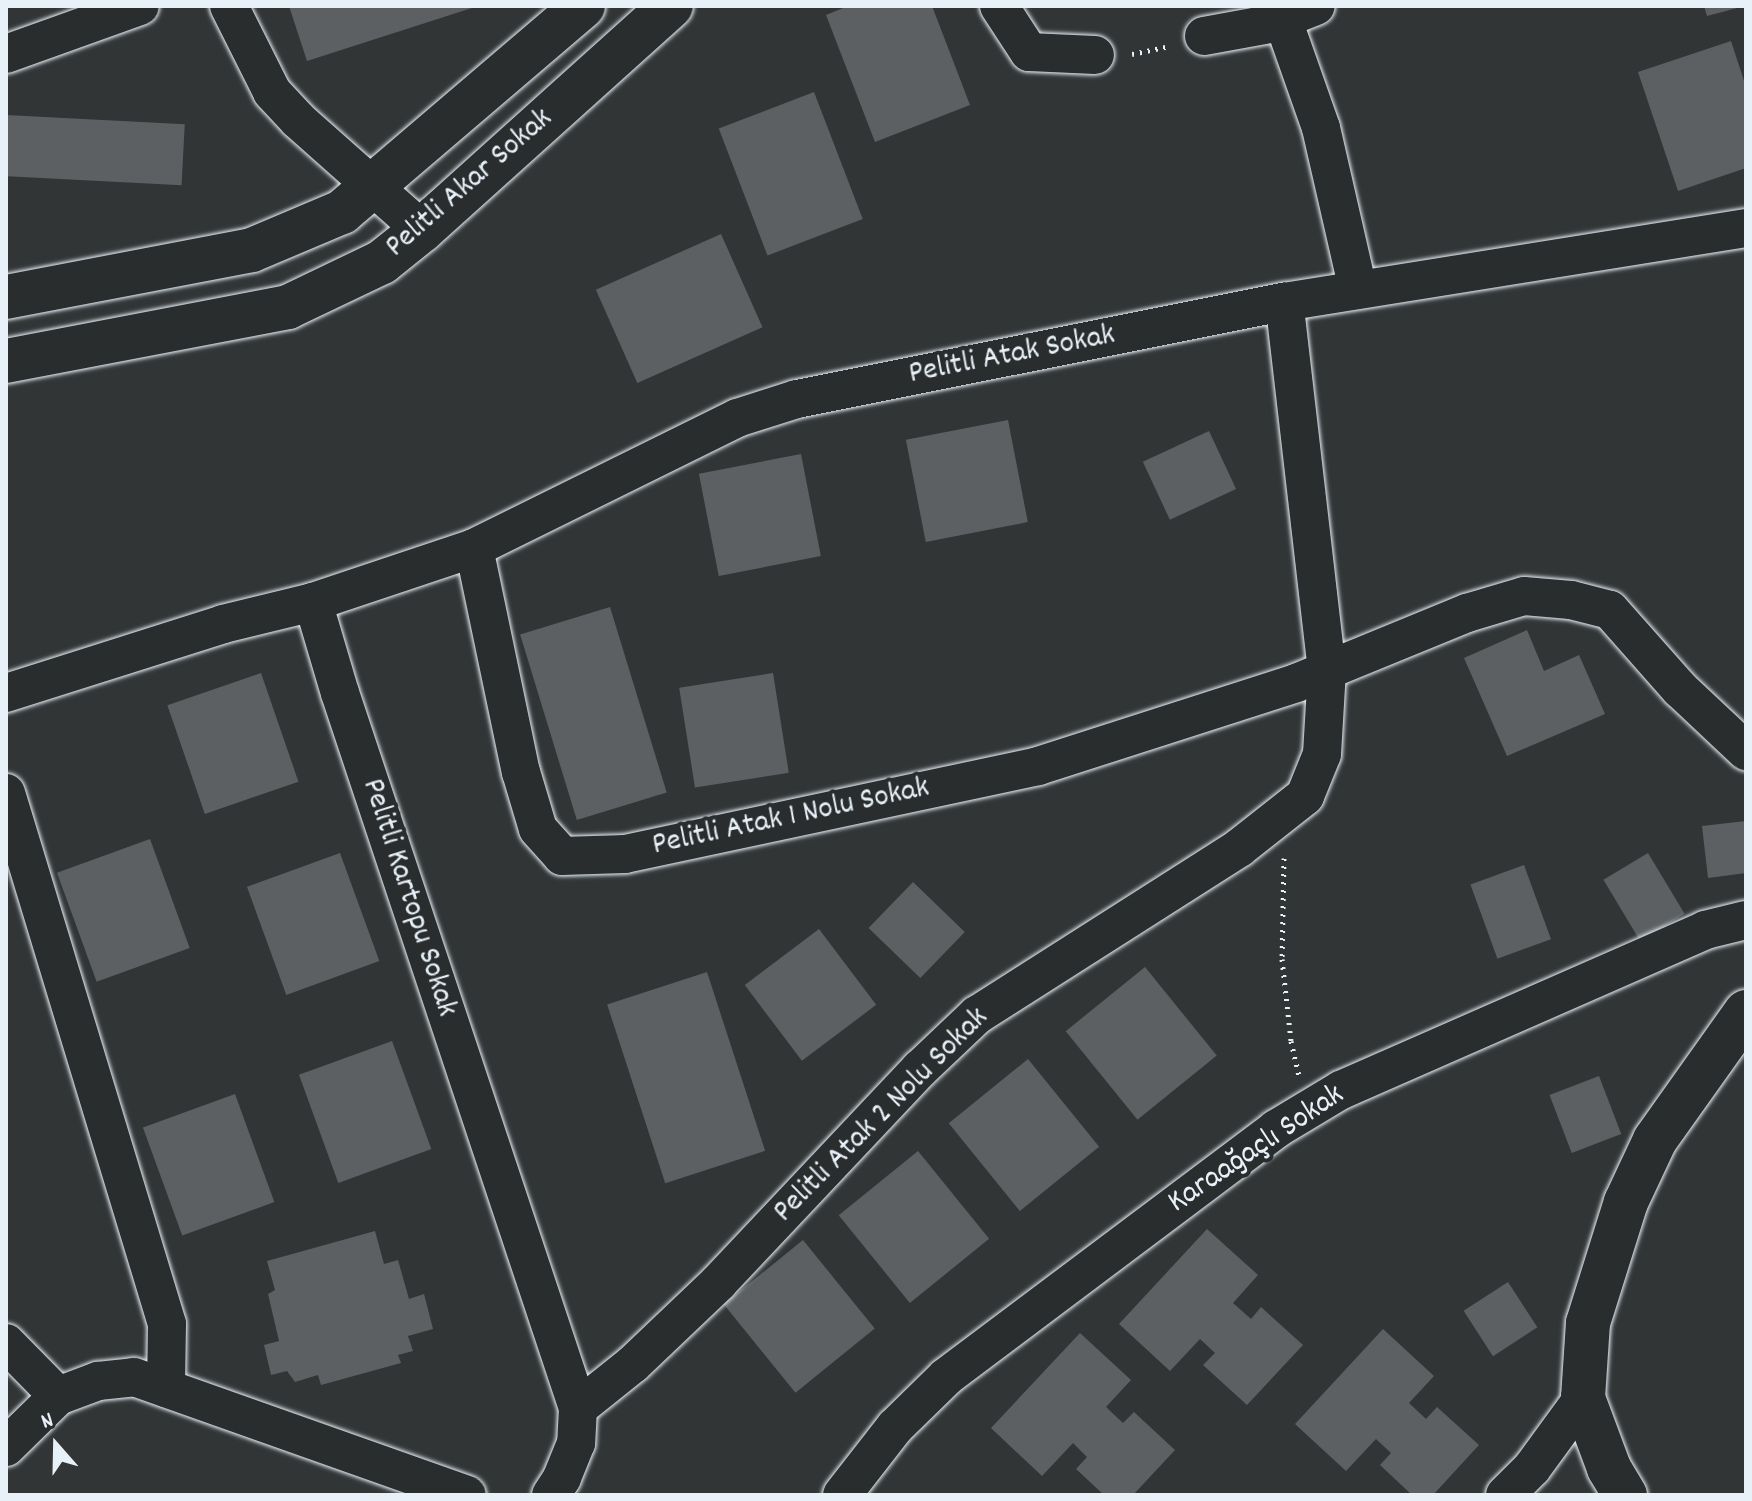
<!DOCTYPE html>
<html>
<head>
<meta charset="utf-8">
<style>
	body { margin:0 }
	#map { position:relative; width:1752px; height:1501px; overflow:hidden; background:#323536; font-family:Dekko,sans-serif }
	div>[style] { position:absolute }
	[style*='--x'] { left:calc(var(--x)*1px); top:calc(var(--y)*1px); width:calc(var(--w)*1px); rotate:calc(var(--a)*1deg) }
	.building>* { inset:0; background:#5c6063; transform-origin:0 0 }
	.path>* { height:5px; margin-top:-2.5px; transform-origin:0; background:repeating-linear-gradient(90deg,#e8f1f8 0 2px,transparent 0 8px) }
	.roads { filter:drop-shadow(0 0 2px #e8f1f8) drop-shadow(0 0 2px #e8f1f8) }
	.minor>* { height:38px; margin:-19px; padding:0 19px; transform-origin:19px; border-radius:19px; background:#2a2d2e }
	.tertiary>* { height:44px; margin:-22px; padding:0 22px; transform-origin:22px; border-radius:22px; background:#2a2d2e }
	.secondary>* { height:44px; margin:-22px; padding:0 22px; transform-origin:22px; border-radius:22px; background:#2a2d2e }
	span { translate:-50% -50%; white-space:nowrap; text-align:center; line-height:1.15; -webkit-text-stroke:8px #2a2d2e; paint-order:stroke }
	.street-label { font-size:32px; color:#e8f1f8 }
	.frame { position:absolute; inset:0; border:8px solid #e8f1f8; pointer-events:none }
	.north { position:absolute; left:16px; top:1405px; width:80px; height:80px; -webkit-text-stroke:6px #2a2d2e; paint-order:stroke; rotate:340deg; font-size:22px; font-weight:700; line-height:32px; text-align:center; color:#e8f1f8 }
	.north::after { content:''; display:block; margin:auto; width:28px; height:36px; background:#e8f1f8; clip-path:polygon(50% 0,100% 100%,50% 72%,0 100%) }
</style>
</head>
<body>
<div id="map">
	<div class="building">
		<i style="clip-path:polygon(289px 6px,475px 6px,475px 7px,307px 61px)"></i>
		<i style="clip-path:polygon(848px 6px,932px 6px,970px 105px,875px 142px,826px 15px)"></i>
		<i style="clip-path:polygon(1704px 6px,1740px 6px,1741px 7px,1707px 16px)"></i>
		<i style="clip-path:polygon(1731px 41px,1746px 87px,1746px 168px,1678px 191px,1638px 72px)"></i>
		<i style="left:814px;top:92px;width:136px;height:102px;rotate:69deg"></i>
		<i style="left:6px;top:115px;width:179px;height:61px;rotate:3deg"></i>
		<i style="left:721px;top:234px;width:102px;height:137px;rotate:66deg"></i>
		<i style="left:1008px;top:420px;width:104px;height:104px;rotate:79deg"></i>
		<i style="left:1209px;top:431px;width:64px;height:73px;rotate:65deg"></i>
		<i style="left:801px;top:454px;width:104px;height:104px;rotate:79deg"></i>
		<i style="left:610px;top:607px;width:194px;height:94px;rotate:73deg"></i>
		<i style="clip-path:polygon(1527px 630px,1544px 671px,1579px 655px,1605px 714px,1507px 756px,1464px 658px)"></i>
		<i style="left:261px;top:673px;width:115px;height:99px;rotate:71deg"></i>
		<i style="left:773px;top:673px;width:101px;height:95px;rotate:81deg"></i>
		<i style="clip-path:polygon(1746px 821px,1746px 873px,1708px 878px,1702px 826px)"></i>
		<i style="left:150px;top:839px;width:116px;height:99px;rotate:70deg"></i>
		<i style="left:340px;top:853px;width:115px;height:99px;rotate:70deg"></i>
		<i style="left:1648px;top:853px;width:71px;height:52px;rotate:59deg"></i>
		<i style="left:1524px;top:865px;width:79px;height:57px;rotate:70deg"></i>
		<i style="left:913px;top:882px;width:72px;height:64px;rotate:44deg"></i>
		<i style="left:819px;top:929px;width:95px;height:93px;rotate:53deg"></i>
		<i style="left:1145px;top:967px;width:114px;height:102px;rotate:51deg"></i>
		<i style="left:707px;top:972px;width:188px;height:105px;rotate:72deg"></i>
		<i style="left:392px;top:1041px;width:115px;height:99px;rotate:70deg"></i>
		<i style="left:1028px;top:1059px;width:113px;height:102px;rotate:51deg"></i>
		<i style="left:1599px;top:1076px;width:62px;height:53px;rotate:69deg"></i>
		<i style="left:235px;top:1094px;width:115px;height:98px;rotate:70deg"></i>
		<i style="left:918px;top:1151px;width:113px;height:102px;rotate:51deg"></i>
		<i style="clip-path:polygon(1207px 1229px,1258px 1275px,1233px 1303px,1251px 1319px,1261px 1307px,1303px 1345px,1247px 1405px,1203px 1365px,1215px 1353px,1200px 1339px,1170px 1371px,1119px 1324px)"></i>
		<i style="clip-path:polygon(375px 1231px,384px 1264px,398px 1260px,409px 1299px,424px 1294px,433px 1329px,408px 1336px,413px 1351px,398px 1355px,401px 1363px,321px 1385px,318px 1375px,295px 1382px,287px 1371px,271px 1375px,264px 1345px,279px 1341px,268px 1294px,275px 1290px,267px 1261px)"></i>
		<i style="left:803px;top:1240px;width:114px;height:102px;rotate:51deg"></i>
		<i style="left:1508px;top:1282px;width:54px;height:53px;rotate:57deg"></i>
		<i style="clip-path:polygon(1383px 1329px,1434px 1376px,1409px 1403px,1426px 1419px,1437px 1407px,1479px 1445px,1433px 1495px,1412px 1495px,1380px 1465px,1391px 1453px,1376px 1439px,1346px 1471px,1295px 1424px)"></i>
		<i style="clip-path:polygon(1080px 1333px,1131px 1380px,1106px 1407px,1123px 1423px,1134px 1412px,1175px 1450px,1133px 1495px,1104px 1495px,1076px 1469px,1087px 1457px,1073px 1443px,1042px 1476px,991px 1428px)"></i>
	</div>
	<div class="path">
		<i style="--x:1132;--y:54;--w:38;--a:-12"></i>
		<i style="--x:1284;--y:858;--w:101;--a:91.1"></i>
		<i style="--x:1282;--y:959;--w:82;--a:83.7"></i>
		<i style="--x:1291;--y:1041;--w:35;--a:77"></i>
	</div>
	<div class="roads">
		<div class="minor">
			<i style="--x:229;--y:6;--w:96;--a:63.4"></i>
			<i style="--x:272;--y:92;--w:38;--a:47"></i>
			<i style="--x:298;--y:120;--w:166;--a:41.6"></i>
			<i style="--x:999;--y:6;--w:55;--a:56.9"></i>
			<i style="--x:1029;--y:52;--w:66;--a:2.6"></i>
			<i style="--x:1283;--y:20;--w:114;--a:70.6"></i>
			<i style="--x:1321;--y:128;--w:166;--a:77.1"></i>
			<i style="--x:1204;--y:36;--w:67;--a:-10.3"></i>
			<i style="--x:1270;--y:24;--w:49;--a:-21.4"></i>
			<i style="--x:6;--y:54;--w:142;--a:-19.7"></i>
			<i style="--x:474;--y:548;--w:229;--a:78.2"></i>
			<i style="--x:521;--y:772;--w:59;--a:73.4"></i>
			<i style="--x:538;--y:829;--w:36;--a:48"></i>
			<i style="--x:562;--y:856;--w:63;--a:-1.8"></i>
			<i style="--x:625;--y:854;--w:422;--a:-12"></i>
			<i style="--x:1038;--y:766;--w:271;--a:-17.8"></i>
			<i style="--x:1296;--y:683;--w:185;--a:-22.3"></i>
			<i style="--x:1467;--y:613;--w:59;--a:-16.6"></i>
			<i style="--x:1524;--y:596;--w:47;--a:4.9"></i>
			<i style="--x:1571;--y:600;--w:40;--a:14.4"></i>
			<i style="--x:1610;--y:610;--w:106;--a:48.5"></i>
			<i style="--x:1680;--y:689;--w:91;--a:43.2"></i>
			<i style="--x:313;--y:602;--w:170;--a:-18.5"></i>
			<i style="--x:474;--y:548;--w:293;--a:-26.3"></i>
			<i style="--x:737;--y:418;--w:63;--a:-17.6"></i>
			<i style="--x:797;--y:399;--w:497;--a:-11.3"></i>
			<i style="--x:1284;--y:302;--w:468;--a:-9.1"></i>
			<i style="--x:6;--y:693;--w:228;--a:-17.6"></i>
			<i style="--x:223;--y:624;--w:93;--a:-13.7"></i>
			<i style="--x:313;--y:602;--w:95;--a:73.5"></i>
			<i style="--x:340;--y:693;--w:754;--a:71.59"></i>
			<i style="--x:578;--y:1408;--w:35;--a:93"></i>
			<i style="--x:576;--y:1443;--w:38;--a:112"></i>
			<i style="--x:562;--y:1478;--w:20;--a:123"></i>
			<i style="--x:6;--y:793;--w:555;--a:73.13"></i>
			<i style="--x:167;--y:1324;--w:64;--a:90.9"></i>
			<i style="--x:6;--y:1343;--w:74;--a:45.5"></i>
			<i style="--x:58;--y:1396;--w:73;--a:135.6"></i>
			<i style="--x:58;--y:1396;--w:43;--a:-20.6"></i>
			<i style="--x:98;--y:1381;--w:36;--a:-6"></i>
			<i style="--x:134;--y:1377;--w:353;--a:19.5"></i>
			<i style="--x:578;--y:1408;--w:70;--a:-38.7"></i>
			<i style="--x:633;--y:1364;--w:119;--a:-43.6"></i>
			<i style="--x:719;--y:1282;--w:293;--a:-46.7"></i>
			<i style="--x:920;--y:1069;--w:79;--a:-43.5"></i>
			<i style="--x:977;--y:1015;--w:311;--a:-32.5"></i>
			<i style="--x:1239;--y:848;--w:84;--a:-38.2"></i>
			<i style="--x:1305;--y:796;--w:45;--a:-68"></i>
			<i style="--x:1322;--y:754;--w:83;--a:-86.6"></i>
			<i style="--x:1327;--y:671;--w:371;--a:-96.6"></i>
			<i style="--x:842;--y:1495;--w:86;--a:-52.1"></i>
			<i style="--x:895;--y:1427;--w:71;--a:-44.4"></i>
			<i style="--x:946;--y:1377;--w:413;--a:-36.9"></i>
			<i style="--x:1276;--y:1129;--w:76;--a:-31"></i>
			<i style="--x:1341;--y:1090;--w:398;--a:-23.7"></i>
			<i style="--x:1705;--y:930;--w:42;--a:-13.7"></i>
			<i style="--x:1505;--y:1495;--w:38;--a:-45"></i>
			<i style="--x:1532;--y:1468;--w:87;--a:-53.9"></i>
		</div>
		<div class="tertiary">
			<i style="--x:1625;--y:1495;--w:31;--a:-121"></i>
			<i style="--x:1609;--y:1468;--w:75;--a:-110.4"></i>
			<i style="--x:1583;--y:1398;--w:75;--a:-86.2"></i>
			<i style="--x:1588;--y:1323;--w:127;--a:-72.6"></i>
			<i style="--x:1626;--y:1202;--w:68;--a:-64.9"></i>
			<i style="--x:1655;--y:1140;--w:157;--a:-54.6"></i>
		</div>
		<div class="secondary">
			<i style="--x:6;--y:297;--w:250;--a:-10.8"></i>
			<i style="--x:252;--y:250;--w:98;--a:-22.9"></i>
			<i style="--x:342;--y:212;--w:317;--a:-40.5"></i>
			<i style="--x:6;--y:361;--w:287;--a:-10.8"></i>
			<i style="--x:288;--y:307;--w:104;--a:-25.6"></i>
			<i style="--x:382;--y:262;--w:51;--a:-38.7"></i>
			<i style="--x:422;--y:230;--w:335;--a:-42"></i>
		</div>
	</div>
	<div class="street-label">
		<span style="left:470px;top:184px;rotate:-41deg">Pelitli Akar Sokak</span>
		<span style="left:1012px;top:356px;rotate:-11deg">Pelitli Atak Sokak</span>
		<span style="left:791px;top:818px;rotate:-12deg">Pelitli Atak 1 Nolu Sokak</span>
		<span style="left:408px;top:898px;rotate:72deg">Pelitli Kartopu Sokak</span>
		<span style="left:882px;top:1116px;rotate:-45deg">Pelitli Atak 2 Nolu Sokak</span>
		<span style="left:1257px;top:1150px;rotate:-34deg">Karaağaçlı Sokak</span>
	</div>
	<div class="frame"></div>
	<div class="north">N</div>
</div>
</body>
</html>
